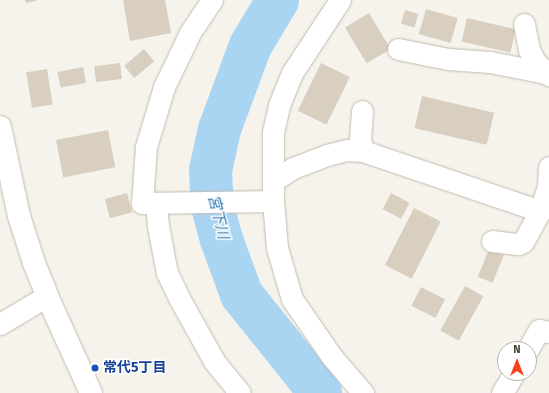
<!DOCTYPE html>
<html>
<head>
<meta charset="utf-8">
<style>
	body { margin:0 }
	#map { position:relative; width:549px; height:393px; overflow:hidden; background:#f6f3ec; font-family:"Fira Sans","Noto Sans JP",sans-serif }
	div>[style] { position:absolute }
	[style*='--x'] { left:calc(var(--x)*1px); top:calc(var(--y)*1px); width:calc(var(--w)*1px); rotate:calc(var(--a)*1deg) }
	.river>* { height:43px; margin:-21.5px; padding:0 21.5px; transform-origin:21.5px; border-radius:21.5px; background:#a9d4f2 }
	.building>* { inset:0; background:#d8cfc1; transform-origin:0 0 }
	.roads { filter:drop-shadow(0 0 1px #c2bbae) drop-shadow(0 0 1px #c2bbae) }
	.minor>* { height:21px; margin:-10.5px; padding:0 10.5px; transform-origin:10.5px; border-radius:10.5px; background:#fff }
	.tertiary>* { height:22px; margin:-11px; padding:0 11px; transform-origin:11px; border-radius:11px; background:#fff }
	.dots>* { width:11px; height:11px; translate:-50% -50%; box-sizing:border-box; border:2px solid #fff; border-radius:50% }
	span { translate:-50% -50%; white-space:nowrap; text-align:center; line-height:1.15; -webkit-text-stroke:3px #fff; paint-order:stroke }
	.transit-label { font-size:14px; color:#164399; font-weight:700 }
	.left { translate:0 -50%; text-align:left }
	.water-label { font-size:15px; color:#2e7ab2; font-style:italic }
	.north { position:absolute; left:497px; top:341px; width:40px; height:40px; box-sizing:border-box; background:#fff; border:1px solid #b7b4b0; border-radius:50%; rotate:0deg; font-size:11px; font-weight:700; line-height:16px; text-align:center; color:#4b4439 }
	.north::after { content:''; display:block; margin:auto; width:14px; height:18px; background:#fc3f1d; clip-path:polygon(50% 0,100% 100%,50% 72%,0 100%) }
</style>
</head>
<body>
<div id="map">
	<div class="river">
		<i style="--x:277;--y:0;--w:52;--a:121"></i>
		<i style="--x:250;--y:45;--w:90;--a:110.3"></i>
		<i style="--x:219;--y:129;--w:42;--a:102.4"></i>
		<i style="--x:210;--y:170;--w:36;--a:87"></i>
		<i style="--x:212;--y:206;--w:34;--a:75"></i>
		<i style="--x:221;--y:239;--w:59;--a:70"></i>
		<i style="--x:241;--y:294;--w:127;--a:51.4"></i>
	</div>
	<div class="building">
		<i style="clip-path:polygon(25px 0,36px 0,36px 1px,26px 3px)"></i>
		<i style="clip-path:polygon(123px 0,165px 0,171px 33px,130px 41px)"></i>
		<i style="left:426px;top:9px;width:33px;height:26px;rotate:16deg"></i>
		<i style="left:405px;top:10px;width:14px;height:14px;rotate:17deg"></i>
		<i style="left:369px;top:13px;width:42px;height:28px;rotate:59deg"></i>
		<i style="left:467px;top:18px;width:50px;height:24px;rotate:13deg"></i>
		<i style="left:144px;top:49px;width:16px;height:26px;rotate:50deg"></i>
		<i style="left:120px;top:63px;width:16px;height:26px;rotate:83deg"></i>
		<i style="left:321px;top:63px;width:32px;height:53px;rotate:26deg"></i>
		<i style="left:83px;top:67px;width:16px;height:26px;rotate:79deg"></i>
		<i style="left:47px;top:69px;width:36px;height:21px;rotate:81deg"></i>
		<i style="left:422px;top:96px;width:74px;height:33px;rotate:13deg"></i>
		<i style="left:108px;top:130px;width:38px;height:53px;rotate:79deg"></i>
		<i style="left:127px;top:193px;width:20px;height:23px;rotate:75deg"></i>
		<i style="left:391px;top:193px;width:21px;height:18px;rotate:28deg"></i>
		<i style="left:414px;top:208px;width:30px;height:64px;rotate:27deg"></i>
		<i style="left:489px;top:249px;width:16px;height:30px;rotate:22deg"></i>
		<i style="left:465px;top:286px;width:21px;height:51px;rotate:29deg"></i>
		<i style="left:421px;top:287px;width:27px;height:21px;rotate:27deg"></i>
	</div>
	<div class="roads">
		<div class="minor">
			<i style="--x:212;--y:0;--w:40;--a:124"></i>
			<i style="--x:190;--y:33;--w:60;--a:115.7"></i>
			<i style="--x:164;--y:87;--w:63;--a:106.7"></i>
			<i style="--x:146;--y:147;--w:56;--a:94.1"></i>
			<i style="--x:142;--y:203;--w:131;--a:-0.9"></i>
			<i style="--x:340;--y:0;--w:87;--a:123.3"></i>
			<i style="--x:292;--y:73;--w:35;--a:112"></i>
			<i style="--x:279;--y:106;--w:27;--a:103"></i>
			<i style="--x:273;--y:132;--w:69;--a:90"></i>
			<i style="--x:273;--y:201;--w:47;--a:85.1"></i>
			<i style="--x:277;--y:248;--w:53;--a:73.6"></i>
			<i style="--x:292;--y:299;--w:70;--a:55.4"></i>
			<i style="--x:332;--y:357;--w:48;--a:49.3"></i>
			<i style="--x:524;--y:24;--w:26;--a:79"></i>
			<i style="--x:529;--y:50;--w:15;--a:62"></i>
			<i style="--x:536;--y:63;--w:18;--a:43"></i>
			<i style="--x:398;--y:49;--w:51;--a:11.3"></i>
			<i style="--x:448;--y:59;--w:42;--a:4.1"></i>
			<i style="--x:490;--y:62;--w:57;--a:11.1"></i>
			<i style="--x:362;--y:111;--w:28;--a:94"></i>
			<i style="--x:360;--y:139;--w:12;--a:76"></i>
			<i style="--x:273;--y:181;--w:24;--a:-33"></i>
			<i style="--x:293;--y:168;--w:36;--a:-21"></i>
			<i style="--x:327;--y:155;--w:21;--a:-14"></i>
			<i style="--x:347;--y:150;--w:16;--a:4"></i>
			<i style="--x:363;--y:151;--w:187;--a:18.7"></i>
			<i style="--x:156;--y:203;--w:23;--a:85"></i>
			<i style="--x:158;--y:226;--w:48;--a:79.2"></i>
			<i style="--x:167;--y:273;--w:28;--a:64"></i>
			<i style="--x:179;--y:298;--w:72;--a:60.9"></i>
			<i style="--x:214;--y:361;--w:41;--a:50.9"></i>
			<i style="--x:492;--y:241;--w:26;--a:7"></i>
			<i style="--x:518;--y:244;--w:5;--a:-22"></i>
			<i style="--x:523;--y:242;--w:35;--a:-61"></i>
			<i style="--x:540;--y:211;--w:26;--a:-72"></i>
			<i style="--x:548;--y:186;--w:19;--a:-87"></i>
			<i style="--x:0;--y:324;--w:55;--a:-30.8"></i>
			<i style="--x:528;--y:349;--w:22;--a:-60"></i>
			<i style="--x:539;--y:330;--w:10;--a:11"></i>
			<i style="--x:502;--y:393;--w:23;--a:-59"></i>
		</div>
		<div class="tertiary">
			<i style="--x:0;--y:127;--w:91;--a:77.9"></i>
			<i style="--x:19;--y:216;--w:49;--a:72.3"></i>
			<i style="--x:34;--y:263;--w:35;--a:68"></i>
			<i style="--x:47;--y:296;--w:107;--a:65.6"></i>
		</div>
	</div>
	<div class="dots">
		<i style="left:95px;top:368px;background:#1a4fb4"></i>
	</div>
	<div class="transit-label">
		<span class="left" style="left:103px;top:368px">常代5丁目</span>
	</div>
	<div class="water-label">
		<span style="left:218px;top:217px;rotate:76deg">宮下川</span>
	</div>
	<div class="north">N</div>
</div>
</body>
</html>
